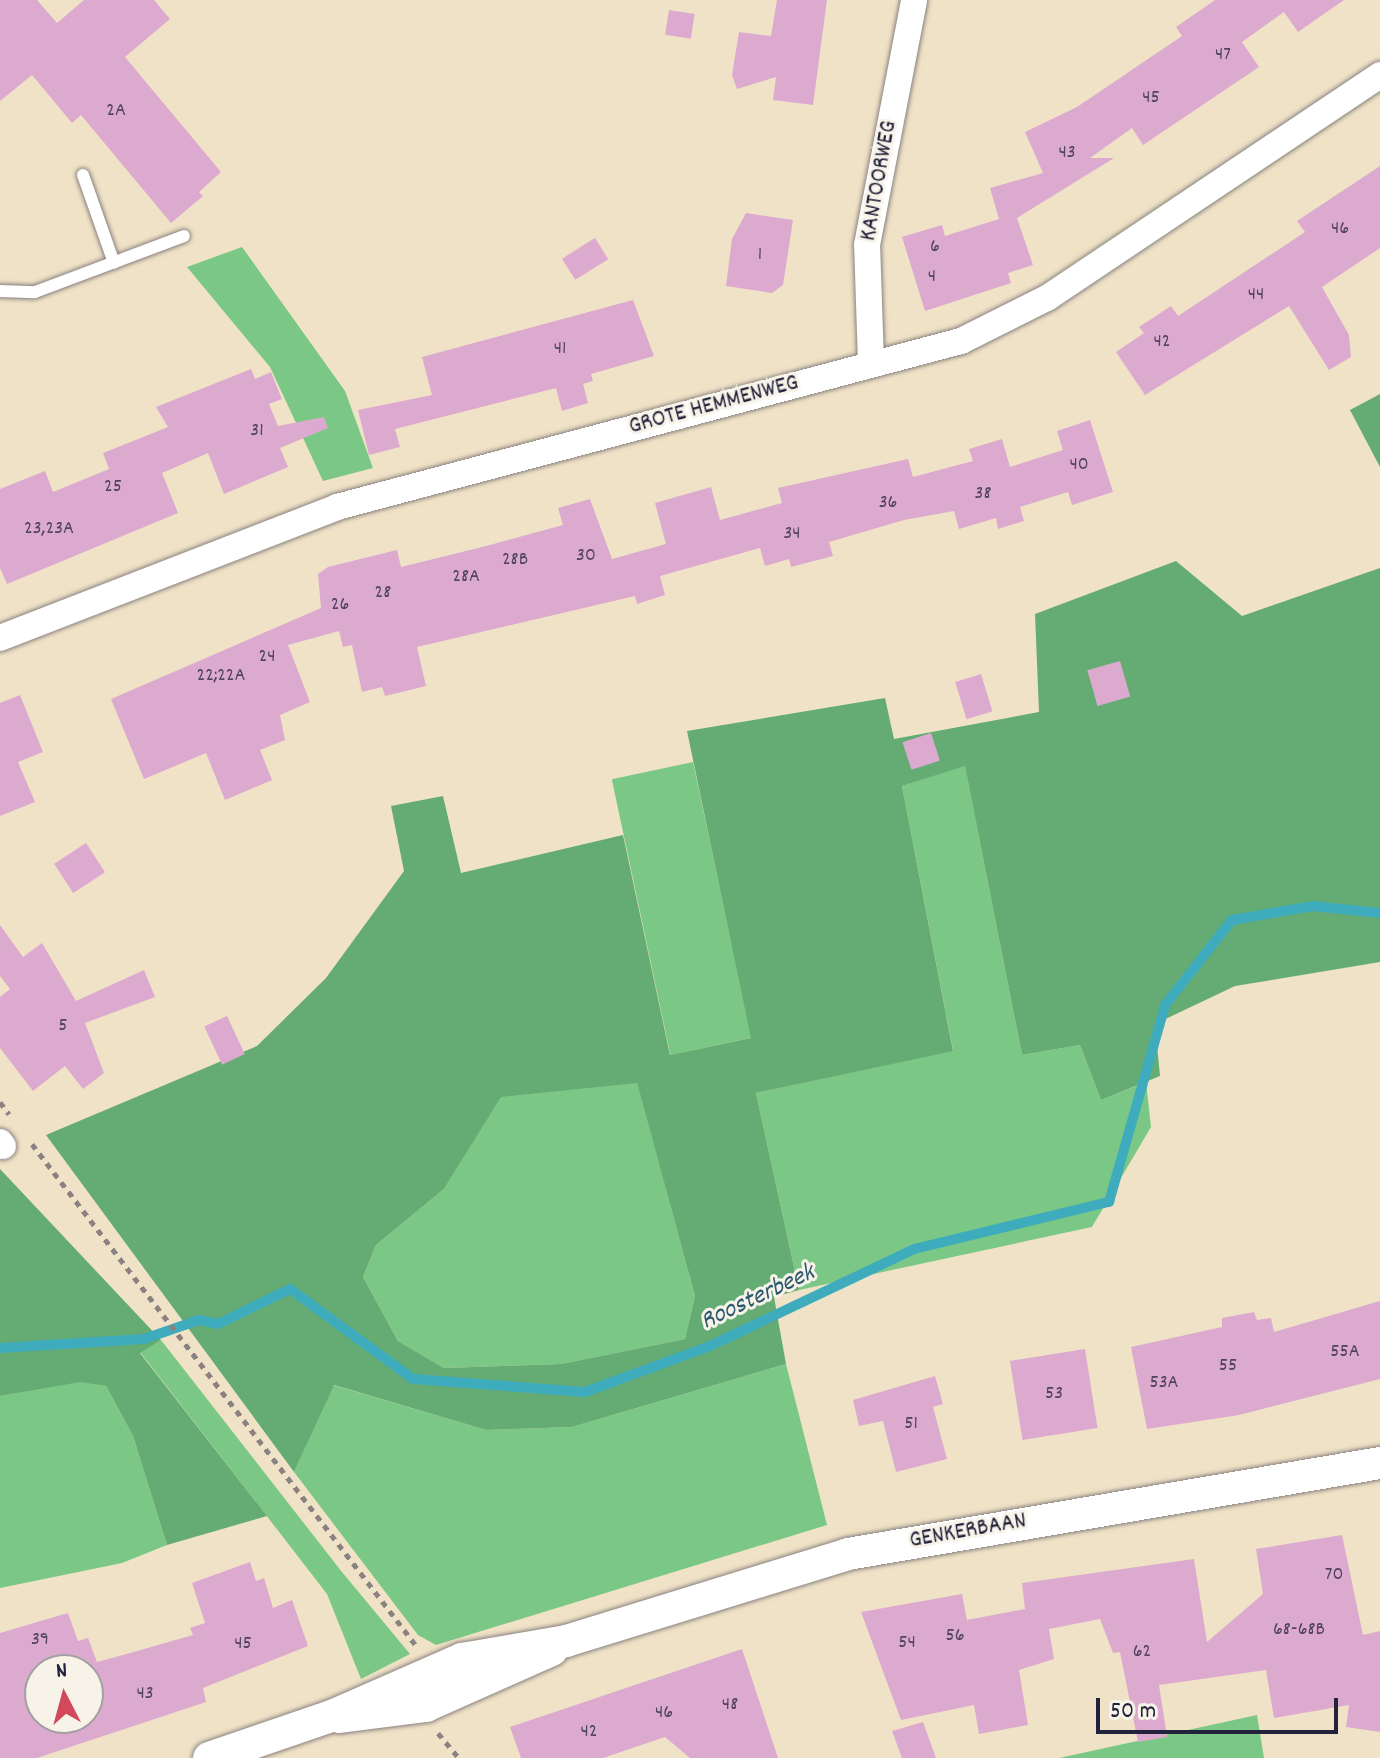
<!DOCTYPE html>
<html>
<head>
<meta charset="utf-8">
<style>
	body { margin:0 }
	#map { position:relative; width:1380px; height:1758px; overflow:hidden; background:#f0e2c6; font-family:Dekko,sans-serif }
	div>[style] { position:absolute }
	[style*='--x'] { left:calc(var(--x)*1px); top:calc(var(--y)*1px); width:calc(var(--w)*1px); rotate:calc(var(--a)*1deg) }
	.green>* { inset:0; background:#7bc886; transform-origin:0 0 }
	.forest>* { inset:0; background:#64ac73 }
	.stream>* { height:10px; margin:-5px; padding:0 5px; transform-origin:5px; border-radius:5px; background:#3eacbc }
	.building>* { inset:0; background:#ddaacf; transform-origin:0 0 }
	.path>* { height:5px; margin-top:-2.5px; transform-origin:0; background:repeating-linear-gradient(90deg,#898280 0 6px,transparent 0 12px) }
	.roads { filter:drop-shadow(0 0 2px #898280) drop-shadow(0 0 2px #898280) }
	.service>* { height:12px; margin:-6px; padding:0 6px; transform-origin:6px; border-radius:6px; background:#fff }
	.minor>* { height:26px; margin:-13px; padding:0 13px; transform-origin:13px; border-radius:13px; background:#fff }
	.tertiary>* { height:32px; margin:-16px; padding:0 16px; transform-origin:16px; border-radius:16px; background:#fff }
	span { translate:-50% -50%; white-space:nowrap; text-align:center; line-height:1.15; -webkit-text-stroke:6px #f7f3e8; paint-order:stroke }
	.number-label { font-size:20px; color:#514460 }
	.number-label span { -webkit-text-stroke-width:0 }
	.street-label { font-size:24px; color:#22223b }
	.water-label { font-size:26px; color:#2d596f; font-style:italic }
	.north { position:absolute; left:24px; top:1654px; width:80px; height:80px; box-sizing:border-box; background:#f7f3e8; border:2px solid #a29fa3; border-radius:50%; rotate:354deg; font-size:22px; font-weight:700; line-height:32px; text-align:center; color:#22223b }
	.north::after { content:''; display:block; margin:auto; width:28px; height:36px; background:#d1495b; clip-path:polygon(50% 0,100% 100%,50% 72%,0 100%) }
	.scale { position:absolute; left:1096px; top:1698px; width:242px; height:36px; box-sizing:border-box; border:4px solid #22223b; border-top:0; padding-left:10px; font-size:24px; line-height:28px; white-space:nowrap; color:#22223b; -webkit-text-stroke:6px #f7f3e8; paint-order:stroke }
</style>
</head>
<body>
<div id="map">
	<div class="green">
		<i style="clip-path:polygon(242px 247px,345px 391px,373px 468px,323px 481px,270px 367px,187px 267px)"></i>
		<i style="left:693px;top:762px;width:282px;height:83px;rotate:78deg"></i>
		<i style="clip-path:polygon(965px 765px,1022px 1055px,1080px 1045px,1101px 1100px,1146px 1082px,1151px 1127px,1092px 1227px,799px 1290px,756px 1093px,953px 1050px,902px 786px)"></i>
		<i style="clip-path:polygon(637px 1082px,695px 1296px,685px 1339px,561px 1364px,444px 1368px,398px 1341px,363px 1277px,376px 1245px,444px 1189px,501px 1096px)"></i>
		<i style="clip-path:polygon(161px 1340px,342px 1572px,410px 1654px,361px 1679px,327px 1594px,140px 1352px)"></i>
		<i style="clip-path:polygon(786px 1364px,827px 1525px,436px 1645px,418px 1635px,294px 1472px,333px 1385px,486px 1430px,572px 1427px)"></i>
		<i style="clip-path:polygon(80px 1381px,106px 1386px,133px 1436px,167px 1545px,122px 1563px,0 1588px,0 1396px)"></i>
		<i style="clip-path:polygon(1257px 1715px,1264px 1758px,1059px 1758px)"></i>
	</div>
	<div class="forest">
		<i style="clip-path:polygon(1380px 394px,1380px 467px,1350px 410px)"></i>
		<i style="clip-path:polygon(evenodd,1176px 561px,1242px 616px,1380px 568px,1380px 962px,1235px 986px,1155px 1024px,1160px 1076px,1101px 1100px,1080px 1045px,1022px 1055px,965px 766px,902px 786px,953px 1051px,756px 1093px,799px 1290px,774px 1297px,786px 1364px,572px 1427px,486px 1430px,334px 1385px,294px 1472px,46px 1135px,257px 1046px,326px 978px,404px 871px,391px 806px,443px 796px,461px 873px,623px 835px,670px 1055px,751px 1038px,687px 731px,885px 698px,894px 739px,1039px 712px,1035px 614px,1176px 561px,637px 1083px,695px 1296px,685px 1339px,561px 1364px,444px 1368px,398px 1341px,363px 1277px,376px 1245px,444px 1189px,501px 1097px,637px 1083px)"></i>
		<i style="clip-path:polygon(0 1169px,161px 1340px,140px 1353px,267px 1516px,167px 1545px,133px 1436px,106px 1386px,80px 1382px,0 1396px)"></i>
	</div>
	<div class="stream">
		<i style="--x:0;--y:1348;--w:144;--a:-3.6"></i>
		<i style="--x:144;--y:1339;--w:58;--a:-19.1"></i>
		<i style="--x:199;--y:1320;--w:19;--a:12"></i>
		<i style="--x:218;--y:1324;--w:80;--a:-25.9"></i>
		<i style="--x:290;--y:1289;--w:152;--a:36.2"></i>
		<i style="--x:413;--y:1379;--w:172;--a:4.3"></i>
		<i style="--x:585;--y:1392;--w:133;--a:-20.2"></i>
		<i style="--x:710;--y:1346;--w:226;--a:-25.4"></i>
		<i style="--x:914;--y:1249;--w:201;--a:-13.6"></i>
		<i style="--x:1109;--y:1202;--w:205;--a:-74.1"></i>
		<i style="--x:1165;--y:1005;--w:108;--a:-51.8"></i>
		<i style="--x:1232;--y:920;--w:81;--a:-9.9"></i>
		<i style="--x:1312;--y:906;--w:68;--a:5.9"></i>
	</div>
	<div class="building">
		<i style="clip-path:polygon(0 0,37px 0,57px 23px,84px 0,154px 0,170px 19px,125px 57px,221px 172px,199px 192px,203px 196px,171px 223px,81px 115px,72px 123px,32px 75px,0 101px)"></i>
		<i style="clip-path:polygon(777px 0,827px 0,813px 105px,773px 100px,776px 77px,737px 89px,732px 75px,739px 32px,771px 36px)"></i>
		<i style="clip-path:polygon(1215px 0,1344px 0,1298px 32px,1284px 12px,1242px 42px,1259px 67px,1143px 145px,1132px 128px,1090px 158px,1114px 158px,1017px 218px,1033px 265px,1008px 273px,1011px 283px,925px 311px,902px 237px,942px 225px,945px 236px,999px 219px,990px 188px,1043px 173px,1025px 132px,1077px 107px,1182px 36px,1176px 27px)"></i>
		<i style="left:669px;top:10px;width:26px;height:25px;rotate:9deg"></i>
		<i style="clip-path:polygon(1380px 166px,1380px 248px,1322px 287px,1349px 335px,1351px 357px,1329px 370px,1289px 306px,1145px 395px,1116px 352px,1144px 333px,1139px 327px,1171px 306px,1178px 316px,1305px 232px,1297px 221px)"></i>
		<i style="clip-path:polygon(746px 213px,793px 220px,783px 285px,772px 293px,726px 286px,732px 239px)"></i>
		<i style="left:595px;top:238px;width:25px;height:39px;rotate:58deg"></i>
		<i style="clip-path:polygon(633px 300px,654px 356px,591px 374px,593px 381px,583px 384px,588px 403px,562px 411px,556px 388px,395px 429px,400px 447px,369px 455px,358px 410px,432px 395px,422px 357px)"></i>
		<i style="clip-path:polygon(251px 369px,255px 379px,271px 372px,282px 399px,269px 404px,278px 426px,324px 417px,328px 428px,280px 448px,288px 467px,224px 494px,208px 453px,162px 473px,178px 513px,7px 584px,0 568px,0 489px,45px 471px,53px 492px,109px 469px,103px 453px,168px 427px,156px 407px)"></i>
		<i style="clip-path:polygon(1090px 420px,1113px 492px,1072px 505px,1068px 492px,1020px 507px,1024px 521px,998px 529px,996px 518px,959px 529px,954px 511px,904px 520px,829px 542px,833px 556px,791px 567px,789px 559px,765px 566px,760px 548px,660px 576px,665px 595px,637px 604px,635px 596px,417px 647px,426px 686px,385px 696px,382px 687px,362px 692px,352px 645px,343px 647px,339px 631px,288px 645px,310px 702px,280px 715px,285px 740px,260px 750px,272px 780px,225px 800px,206px 753px,144px 779px,111px 699px,321px 608px,318px 574px,328px 567px,397px 550px,401px 567px,486px 546px,563px 525px,558px 508px,590px 499px,612px 559px,666px 544px,655px 503px,711px 487px,720px 520px,782px 503px,778px 488px,908px 459px,913px 477px,973px 461px,969px 449px,1002px 439px,1010px 467px,1063px 450px,1057px 431px)"></i>
		<i style="left:1120px;top:661px;width:37px;height:34px;rotate:74deg"></i>
		<i style="left:981px;top:674px;width:39px;height:27px;rotate:73deg"></i>
		<i style="clip-path:polygon(20px 695px,43px 752px,18px 762px,35px 802px,0 816px,0 703px)"></i>
		<i style="left:931px;top:733px;width:29px;height:30px;rotate:72deg"></i>
		<i style="left:86px;top:843px;width:35px;height:38px;rotate:57deg"></i>
		<i style="clip-path:polygon(0 925px,23px 957px,42px 943px,76px 1001px,144px 970px,155px 997px,85px 1023px,104px 1073px,83px 1089px,65px 1066px,33px 1091px,0 1048px,0 997px,10px 989px,0 976px)"></i>
		<i style="left:227px;top:1016px;width:42px;height:25px;rotate:65deg"></i>
		<i style="clip-path:polygon(1380px 1301px,1380px 1379px,1239px 1415px,1147px 1429px,1131px 1347px,1222px 1327px,1222px 1318px,1254px 1312px,1257px 1320px,1271px 1318px,1274px 1332px)"></i>
		<i style="left:1085px;top:1349px;width:80px;height:76px;rotate:81deg"></i>
		<i style="clip-path:polygon(935px 1376px,943px 1404px,933px 1407px,947px 1459px,896px 1472px,883px 1421px,859px 1426px,853px 1400px)"></i>
		<i style="clip-path:polygon(1342px 1535px,1363px 1635px,1380px 1631px,1380px 1732px,1346px 1727px,1349px 1705px,1274px 1718px,1266px 1670px,1159px 1685px,1167px 1737px,1138px 1742px,1120px 1652px,1113px 1653px,1100px 1619px,1049px 1629px,1054px 1659px,1019px 1670px,1028px 1725px,979px 1734px,974px 1705px,901px 1720px,861px 1612px,962px 1594px,967px 1620px,1025px 1609px,1022px 1583px,1194px 1559px,1207px 1642px,1263px 1594px,1256px 1549px)"></i>
		<i style="clip-path:polygon(evenodd,250px 1562px,256px 1581px,264px 1578px,273px 1608px,292px 1600px,308px 1646px,203px 1688px,206px 1702px,37px 1758px,0 1758px,0 1633px,68px 1613px,78px 1641px,88px 1638px,97px 1662px,123px 1655px,193px 1635px,190px 1628px,205px 1623px,192px 1583px,250px 1562px,40px 1670px,88px 1670px,88px 1718px,40px 1718px,40px 1670px)"></i>
		<i style="clip-path:polygon(742px 1649px,778px 1758px,690px 1758px,665px 1737px,603px 1758px,521px 1758px,510px 1727px)"></i>
		<i style="clip-path:polygon(923px 1722px,936px 1758px,902px 1758px,892px 1731px)"></i>
	</div>
	<div class="path">
		<i style="--x:0;--y:1102;--w:15;--a:53"></i>
		<i style="--x:32;--y:1144;--w:630;--a:52.55"></i>
		<i style="--x:438;--y:1733;--w:33;--a:50"></i>
	</div>
	<div class="roads">
		<div class="service">
			<i style="--x:83;--y:175;--w:93;--a:70.6"></i>
			<i style="--x:0;--y:291;--w:35;--a:2"></i>
			<i style="--x:35;--y:292;--w:159;--a:-20.6"></i>
		</div>
		<div class="minor">
			<i style="--x:871;--y:363;--w:118;--a:-91.9"></i>
			<i style="--x:867;--y:245;--w:249;--a:-79.1"></i>
			<i style="--x:0;--y:638;--w:362;--a:-21.2"></i>
			<i style="--x:337;--y:507;--w:646;--a:-14.9"></i>
			<i style="--x:961;--y:341;--w:96;--a:-26.6"></i>
			<i style="--x:1047;--y:298;--w:401;--a:-33.8"></i>
			<i style="--x:0;--y:1142;--w:5;--a:53"></i>
		</div>
		<div class="tertiary">
			<i style="--x:340;--y:1717;--w:87;--a:-7.3"></i>
			<i style="--x:426;--y:1706;--w:138;--a:-24"></i>
			<i style="--x:209;--y:1758;--w:130;--a:-18.9"></i>
			<i style="--x:332;--y:1716;--w:142;--a:-23.7"></i>
			<i style="--x:462;--y:1659;--w:106;--a:-9.8"></i>
			<i style="--x:566;--y:1641;--w:295;--a:-17.1"></i>
			<i style="--x:848;--y:1554;--w:540;--a:-9.71"></i>
		</div>
	</div>
	<div class="number-label">
		<span style="left:1223px;top:55px">47</span>
		<span style="left:1151px;top:98px">45</span>
		<span style="left:116px;top:111px">2A</span>
		<span style="left:1067px;top:153px">43</span>
		<span style="left:1340px;top:229px">46</span>
		<span style="left:935px;top:247px">6</span>
		<span style="left:760px;top:255px">1</span>
		<span style="left:932px;top:277px">4</span>
		<span style="left:1256px;top:295px">44</span>
		<span style="left:1162px;top:342px">42</span>
		<span style="left:560px;top:349px">41</span>
		<span style="left:257px;top:431px">31</span>
		<span style="left:1079px;top:465px">40</span>
		<span style="left:113px;top:487px">25</span>
		<span style="left:983px;top:494px">38</span>
		<span style="left:888px;top:503px">36</span>
		<span style="left:49px;top:529px">23,23A</span>
		<span style="left:792px;top:534px">34</span>
		<span style="left:586px;top:556px">30</span>
		<span style="left:515px;top:560px">28B</span>
		<span style="left:466px;top:577px">28A</span>
		<span style="left:383px;top:593px">28</span>
		<span style="left:340px;top:605px">26</span>
		<span style="left:267px;top:657px">24</span>
		<span style="left:221px;top:676px">22;22A</span>
		<span style="left:63px;top:1026px">5</span>
		<span style="left:1345px;top:1352px">55A</span>
		<span style="left:1228px;top:1366px">55</span>
		<span style="left:1164px;top:1383px">53A</span>
		<span style="left:1054px;top:1394px">53</span>
		<span style="left:911px;top:1424px">51</span>
		<span style="left:1334px;top:1575px">70</span>
		<span style="left:1299px;top:1630px">68-68B</span>
		<span style="left:955px;top:1636px">56</span>
		<span style="left:40px;top:1640px">39</span>
		<span style="left:907px;top:1643px">54</span>
		<span style="left:243px;top:1644px">45</span>
		<span style="left:1142px;top:1652px">62</span>
		<span style="left:145px;top:1694px">43</span>
		<span style="left:730px;top:1705px">48</span>
		<span style="left:664px;top:1713px">46</span>
		<span style="left:589px;top:1732px">42</span>
	</div>
	<div class="street-label">
		<span style="left:880px;top:181px;rotate:-80deg">KANTOORWEG</span>
		<span style="left:714px;top:406px;rotate:-15deg">GROTE HEMMENWEG</span>
		<span style="left:968px;top:1532px;rotate:-10deg">GENKERBAAN</span>
	</div>
	<div class="water-label">
		<span style="left:758px;top:1298px;rotate:-25deg">Roosterbeek</span>
	</div>
	<div class="north">N</div>
	<div class="scale">50 m</div>
</div>
</body>
</html>
